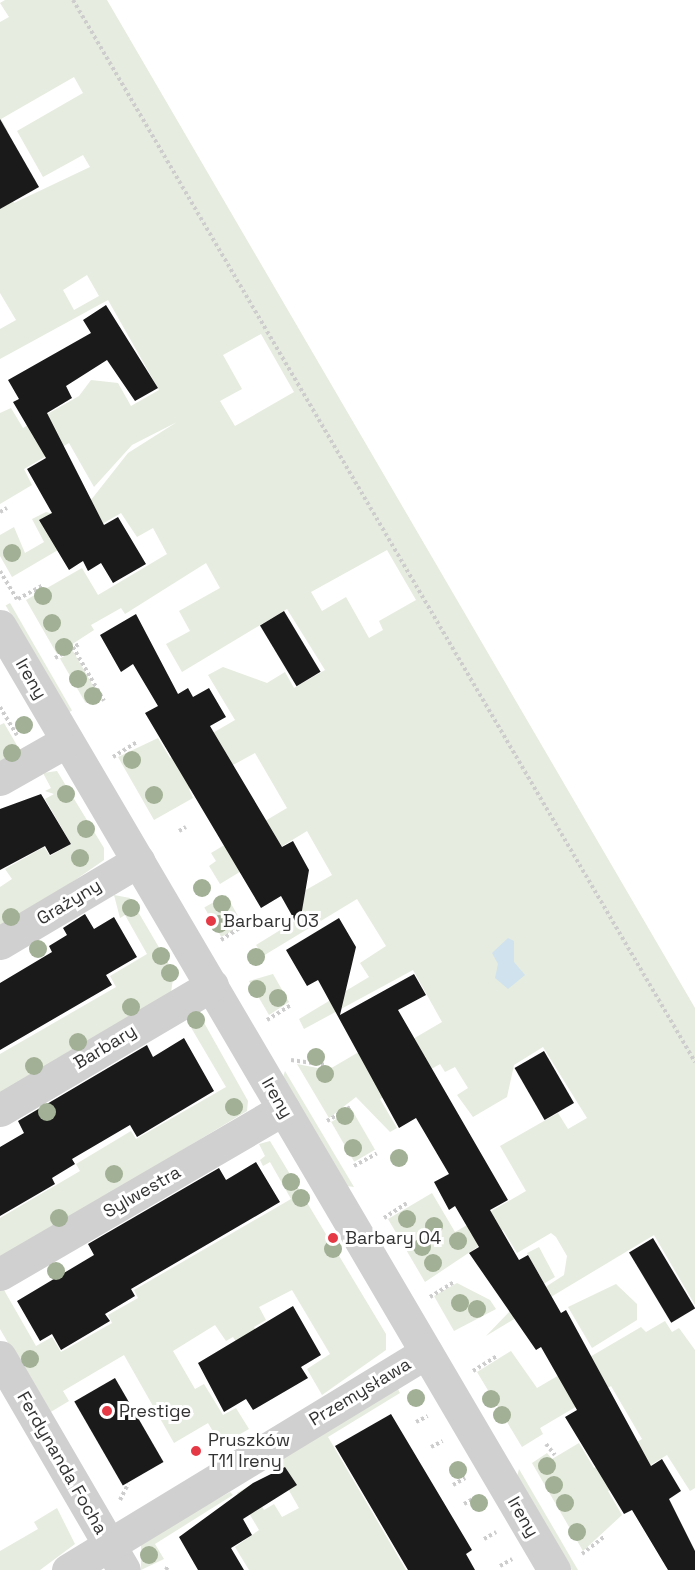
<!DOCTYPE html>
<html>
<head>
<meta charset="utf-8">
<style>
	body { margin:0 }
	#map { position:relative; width:695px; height:1570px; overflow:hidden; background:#fff; font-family:"Space Grotesk",sans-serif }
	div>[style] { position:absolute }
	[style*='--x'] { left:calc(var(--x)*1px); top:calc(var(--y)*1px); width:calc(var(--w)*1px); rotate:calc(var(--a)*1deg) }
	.green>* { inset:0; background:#e6ecdf; transform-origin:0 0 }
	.water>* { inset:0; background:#cfe2ee }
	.building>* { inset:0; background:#1a1a1a; transform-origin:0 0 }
	.path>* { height:4px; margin-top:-2px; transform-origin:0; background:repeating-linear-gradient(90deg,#cdcdcd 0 3px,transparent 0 6px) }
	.minor>* { height:33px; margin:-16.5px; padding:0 16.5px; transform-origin:16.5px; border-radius:16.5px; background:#d0d0d0 }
	.trees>* { width:18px; height:18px; margin:-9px; border-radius:50%; background:#a2b095 }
	.dots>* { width:16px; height:16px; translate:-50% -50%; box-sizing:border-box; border:3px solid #fff; border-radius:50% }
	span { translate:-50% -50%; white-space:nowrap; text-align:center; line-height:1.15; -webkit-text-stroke:6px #fff; paint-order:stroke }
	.street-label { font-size:18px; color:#333 }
	.poi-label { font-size:18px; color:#333 }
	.left { translate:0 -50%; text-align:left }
</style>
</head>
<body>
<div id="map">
	<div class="green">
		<i style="clip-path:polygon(evenodd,5px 0,107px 0,695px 1008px,695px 1305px,654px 1235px,486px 1336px,513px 1308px,564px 1275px,567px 1256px,556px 1237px,551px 1233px,517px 1253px,503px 1230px,425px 1282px,388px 1219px,432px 1193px,455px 1232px,526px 1191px,500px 1146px,558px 1113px,568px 1129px,587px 1118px,543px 1047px,514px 1065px,507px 1097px,473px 1117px,457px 1095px,468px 1088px,455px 1067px,445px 1072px,440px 1064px,380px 1099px,397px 1128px,390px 1132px,356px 1097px,329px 1118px,297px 1064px,328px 1070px,369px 1046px,377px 1060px,442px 1022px,413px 970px,304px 1029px,299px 1019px,369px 977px,360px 963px,386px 946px,357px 899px,263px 956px,256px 945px,303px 916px,292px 898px,332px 875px,307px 831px,220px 884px,209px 866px,216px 861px,211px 853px,287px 808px,255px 753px,189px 789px,193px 798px,154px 820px,118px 757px,158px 738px,170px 758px,235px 720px,208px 675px,223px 667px,267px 683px,285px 672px,294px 688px,325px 670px,287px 609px,182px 672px,166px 644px,190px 631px,179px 611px,220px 588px,206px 563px,125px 614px,121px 608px,91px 625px,94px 630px,57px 654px,26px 600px,82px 568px,98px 595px,167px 554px,153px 528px,137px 537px,121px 513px,12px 577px,0 556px,0 535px,14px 527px,25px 553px,44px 542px,32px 519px,46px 512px,62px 516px,87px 505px,128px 453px,177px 422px,132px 445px,94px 487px,69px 443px,24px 469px,32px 485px,0 504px,0 413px,11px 408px,23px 428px,79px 396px,91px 380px,118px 383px,131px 406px,159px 390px,108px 300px,0 359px,0 329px,16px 320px,0 293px,0 180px,14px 203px,90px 167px,83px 155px,43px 177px,17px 131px,83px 93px,74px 77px,1px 119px,8px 132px,0 137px,0 22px,9px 17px,0 3px,5px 0,87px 275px,99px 296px,74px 310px,63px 290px,87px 275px,5px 0,261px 334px,294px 392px,235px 426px,220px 401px,242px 389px,223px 355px,261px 334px,5px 0,387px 550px,416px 600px,379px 621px,383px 630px,369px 638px,346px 597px,322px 611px,311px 592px,387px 550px)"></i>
		<i style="left:10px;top:603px;width:124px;height:5px;rotate:60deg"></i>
		<i style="left:73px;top:651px;width:51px;height:15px;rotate:60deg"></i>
		<i style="clip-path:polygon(4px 723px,22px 754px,0 766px,0 725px)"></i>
		<i style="clip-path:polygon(57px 771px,104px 848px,104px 860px,0 932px,0 887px,12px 879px,5px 869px,44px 847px,50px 856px,71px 844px,45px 799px,54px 794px,45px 791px,51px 788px,43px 773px)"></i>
		<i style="clip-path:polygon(114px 895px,130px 898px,174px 973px,171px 992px,0 1094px,0 1054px,116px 987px,110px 976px,147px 954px,125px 915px,120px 918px)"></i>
		<i style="left:226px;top:895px;width:34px;height:25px;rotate:60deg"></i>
		<i style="clip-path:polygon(273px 974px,289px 1002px,269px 1015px,249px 981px)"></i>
		<i style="clip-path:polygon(191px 1014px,202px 1019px,248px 1101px,247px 1111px,0 1260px,0 1218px,80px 1171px,76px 1164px,131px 1131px,136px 1139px,226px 1087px,186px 1019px)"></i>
		<i style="clip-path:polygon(285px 1071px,354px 1187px,347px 1186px,283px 1077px)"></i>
		<i style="left:352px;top:1110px;width:46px;height:24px;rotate:60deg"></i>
		<i style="clip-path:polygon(270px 1141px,386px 1334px,386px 1350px,322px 1395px,307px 1369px,330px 1354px,292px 1290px,259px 1307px,266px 1320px,254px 1327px,260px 1337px,240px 1348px,233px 1337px,226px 1341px,215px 1325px,173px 1351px,195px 1389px,204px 1384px,223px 1415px,236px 1408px,249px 1429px,221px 1445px,208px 1423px,174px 1443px,124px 1355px,63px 1391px,69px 1401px,49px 1413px,0 1329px,0 1284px,10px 1286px,4px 1290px,36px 1346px,52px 1337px,61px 1352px,112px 1323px,108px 1315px,138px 1298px,134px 1290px,291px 1199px,270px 1162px,263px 1166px,260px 1160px,265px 1156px,259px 1144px)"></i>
		<i style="clip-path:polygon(539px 1247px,555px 1277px,507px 1306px,543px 1281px,527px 1253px)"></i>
		<i style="clip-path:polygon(457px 1283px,490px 1300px,496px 1309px,454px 1331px,434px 1296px)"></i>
		<i style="clip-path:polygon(616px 1284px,637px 1304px,637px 1320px,592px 1348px,568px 1307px)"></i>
		<i style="clip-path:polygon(665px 1321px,672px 1332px,679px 1328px,695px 1350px,695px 1488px,690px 1491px,667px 1455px,608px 1491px,622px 1515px,583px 1551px,532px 1463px,547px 1453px,552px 1459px,579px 1443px,594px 1468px,642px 1439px,611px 1386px,540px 1428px,543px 1434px,522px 1447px,477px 1372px,511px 1351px,537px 1388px,641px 1327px,646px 1332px)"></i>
		<i style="clip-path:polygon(395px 1383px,400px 1393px,328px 1437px,406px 1570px,249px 1570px,235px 1547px,259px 1530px,237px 1493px,249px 1486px,264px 1510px,274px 1504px,282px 1517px,299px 1508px,271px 1459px)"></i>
		<i style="clip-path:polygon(519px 1469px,578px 1570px,572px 1570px,517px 1477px)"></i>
		<i style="clip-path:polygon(230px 1492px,233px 1495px,155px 1544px,164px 1559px,141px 1570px,141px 1544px,210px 1497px,214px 1501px)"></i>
		<i style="clip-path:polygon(57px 1508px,75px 1544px,40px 1570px,0 1570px,0 1551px,38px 1529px,34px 1522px)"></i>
	</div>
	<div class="water">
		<i style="clip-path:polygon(508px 938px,514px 941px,514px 962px,525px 975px,508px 989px,495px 978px,498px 964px,492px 953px)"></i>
	</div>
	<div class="building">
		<i style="clip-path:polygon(0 119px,39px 187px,0 209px)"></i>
		<i style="clip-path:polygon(106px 305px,158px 388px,135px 401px,107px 360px,66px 386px,72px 398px,47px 413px,104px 525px,118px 517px,146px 564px,113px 583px,101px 563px,88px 571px,83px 561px,69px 570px,39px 520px,52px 513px,27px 469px,46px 458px,13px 402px,19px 399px,8px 380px,91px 333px,83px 320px)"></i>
		<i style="left:284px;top:611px;width:71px;height:28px;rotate:59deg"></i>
		<i style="clip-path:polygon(136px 614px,178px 694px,188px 688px,193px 697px,209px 688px,226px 717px,210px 726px,282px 847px,293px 841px,309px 870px,299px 928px,281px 896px,261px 908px,145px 713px,158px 706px,133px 664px,121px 672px,100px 635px)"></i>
		<i style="clip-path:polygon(41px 794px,71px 844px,50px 855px,45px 846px,0 870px,0 809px)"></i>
		<i style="clip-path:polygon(85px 914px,94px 929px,114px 917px,137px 957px,106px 975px,112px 985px,0 1050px,0 983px,52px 952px,49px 946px,67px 935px,63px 928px)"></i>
		<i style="clip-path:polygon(339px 918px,356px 947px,340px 1015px,414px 974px,426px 995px,398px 1010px,508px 1200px,490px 1210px,519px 1260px,528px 1255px,561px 1313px,566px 1310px,651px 1466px,662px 1459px,681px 1491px,669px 1499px,695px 1551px,695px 1570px,668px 1570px,632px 1510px,624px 1514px,565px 1417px,577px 1410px,541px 1347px,536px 1350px,469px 1253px,479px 1247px,455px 1206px,449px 1210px,434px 1182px,449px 1174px,416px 1118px,399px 1128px,318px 980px,307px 986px,286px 950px)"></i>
		<i style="clip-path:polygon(184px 1038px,214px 1091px,137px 1137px,130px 1125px,72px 1159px,75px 1164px,52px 1178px,55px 1184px,0 1216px,0 1147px,24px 1133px,18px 1121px,147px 1045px,153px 1057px)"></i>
		<i style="left:544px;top:1051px;width:60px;height:34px;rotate:60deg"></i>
		<i style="clip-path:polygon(256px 1162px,280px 1202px,131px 1289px,135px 1296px,105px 1314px,110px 1321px,61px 1350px,52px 1334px,40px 1341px,17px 1301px,94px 1255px,88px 1244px,219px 1168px,226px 1180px)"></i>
		<i style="left:653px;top:1238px;width:82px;height:28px;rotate:59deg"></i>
		<i style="clip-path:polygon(293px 1306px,321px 1355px,301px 1367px,308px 1378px,253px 1410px,246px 1399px,224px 1412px,198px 1363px)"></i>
		<i style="left:115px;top:1378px;width:97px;height:47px;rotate:60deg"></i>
		<i style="clip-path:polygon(391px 1414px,472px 1550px,466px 1554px,475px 1570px,408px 1570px,335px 1446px)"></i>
		<i style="clip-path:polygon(285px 1467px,297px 1485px,243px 1519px,252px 1535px,231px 1548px,244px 1570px,198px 1570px,179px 1537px,253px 1483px)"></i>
	</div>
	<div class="path">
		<i style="--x:73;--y:0;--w:1231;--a:59.64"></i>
		<i style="--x:0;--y:512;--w:8;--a:-30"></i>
		<i style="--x:0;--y:571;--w:33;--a:59"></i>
		<i style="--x:18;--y:599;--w:29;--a:-29"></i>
		<i style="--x:73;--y:647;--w:62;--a:60.1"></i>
		<i style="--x:55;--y:658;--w:28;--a:-30"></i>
		<i style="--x:0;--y:707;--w:33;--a:59"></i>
		<i style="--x:113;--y:757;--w:28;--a:-32"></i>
		<i style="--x:179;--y:831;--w:8;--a:-30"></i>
		<i style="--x:221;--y:940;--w:27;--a:-33"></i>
		<i style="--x:267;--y:1020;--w:28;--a:-32"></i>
		<i style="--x:291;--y:1060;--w:34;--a:8"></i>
		<i style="--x:327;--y:1121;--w:27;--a:-31"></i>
		<i style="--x:354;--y:1166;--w:26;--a:-29"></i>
		<i style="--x:384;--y:1218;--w:27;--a:-33"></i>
		<i style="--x:430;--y:1297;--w:28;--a:-32"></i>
		<i style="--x:473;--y:1371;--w:28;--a:-32"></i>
		<i style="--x:416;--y:1422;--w:13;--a:-27"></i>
		<i style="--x:546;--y:1444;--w:14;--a:51"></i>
		<i style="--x:431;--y:1447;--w:13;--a:-27"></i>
		<i style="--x:453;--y:1485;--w:14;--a:-30"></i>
		<i style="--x:120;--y:1500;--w:18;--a:-63"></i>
		<i style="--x:464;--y:1504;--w:14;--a:-30"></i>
		<i style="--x:484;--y:1539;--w:14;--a:-30"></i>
		<i style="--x:582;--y:1554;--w:28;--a:-38"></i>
		<i style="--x:500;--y:1566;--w:14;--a:-30"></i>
		<i style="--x:166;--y:1570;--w:4;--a:-63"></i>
	</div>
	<div class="minor">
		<i style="--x:0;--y:626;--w:1095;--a:59.59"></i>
		<i style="--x:0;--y:779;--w:77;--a:-29.6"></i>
		<i style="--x:0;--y:943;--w:161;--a:-30.7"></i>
		<i style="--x:0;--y:1110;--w:246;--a:-30.5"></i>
		<i style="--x:0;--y:1274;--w:328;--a:-30.2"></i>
		<i style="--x:0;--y:1357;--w:246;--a:59.8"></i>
		<i style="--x:68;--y:1570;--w:419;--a:-31.3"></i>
	</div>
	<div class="trees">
		<i style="left:12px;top:553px"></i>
		<i style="left:43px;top:596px"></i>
		<i style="left:52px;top:623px"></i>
		<i style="left:64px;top:647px"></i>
		<i style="left:78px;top:679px"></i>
		<i style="left:93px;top:696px"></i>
		<i style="left:24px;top:725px"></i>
		<i style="left:12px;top:753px"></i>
		<i style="left:132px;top:760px"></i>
		<i style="left:66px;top:794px"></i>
		<i style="left:154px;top:795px"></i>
		<i style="left:86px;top:829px"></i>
		<i style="left:80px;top:858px"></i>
		<i style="left:202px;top:888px"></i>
		<i style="left:222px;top:904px"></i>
		<i style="left:131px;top:908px"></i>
		<i style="left:11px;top:917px"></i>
		<i style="left:219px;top:924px"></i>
		<i style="left:38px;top:949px"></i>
		<i style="left:161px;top:956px"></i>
		<i style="left:256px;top:957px"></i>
		<i style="left:170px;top:973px"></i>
		<i style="left:257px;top:989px"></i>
		<i style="left:278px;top:998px"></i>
		<i style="left:131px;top:1007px"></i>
		<i style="left:196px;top:1020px"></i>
		<i style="left:78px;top:1042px"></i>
		<i style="left:316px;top:1057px"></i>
		<i style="left:34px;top:1066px"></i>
		<i style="left:325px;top:1074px"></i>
		<i style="left:234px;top:1107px"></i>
		<i style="left:47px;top:1112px"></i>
		<i style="left:345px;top:1116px"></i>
		<i style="left:353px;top:1148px"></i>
		<i style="left:399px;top:1158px"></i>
		<i style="left:114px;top:1174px"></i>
		<i style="left:291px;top:1182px"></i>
		<i style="left:301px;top:1198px"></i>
		<i style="left:59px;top:1218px"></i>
		<i style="left:407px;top:1219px"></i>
		<i style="left:434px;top:1226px"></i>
		<i style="left:458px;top:1241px"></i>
		<i style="left:422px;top:1247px"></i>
		<i style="left:333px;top:1249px"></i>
		<i style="left:433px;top:1263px"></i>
		<i style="left:56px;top:1271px"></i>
		<i style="left:460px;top:1303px"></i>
		<i style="left:477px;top:1309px"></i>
		<i style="left:30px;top:1359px"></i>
		<i style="left:416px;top:1398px"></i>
		<i style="left:491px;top:1399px"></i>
		<i style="left:502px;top:1415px"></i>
		<i style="left:547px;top:1466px"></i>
		<i style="left:458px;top:1470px"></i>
		<i style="left:554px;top:1485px"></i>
		<i style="left:479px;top:1503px"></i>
		<i style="left:565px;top:1503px"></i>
		<i style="left:577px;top:1532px"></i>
		<i style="left:149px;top:1555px"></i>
	</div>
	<div class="dots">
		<i style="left:211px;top:921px;background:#e63946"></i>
		<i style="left:333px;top:1238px;background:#e63946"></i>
		<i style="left:107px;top:1411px;background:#e63946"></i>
		<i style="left:196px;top:1451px;background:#e63946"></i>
	</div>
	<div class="street-label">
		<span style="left:31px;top:679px;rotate:60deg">Ireny</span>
		<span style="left:69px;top:902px;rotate:-31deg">Grażyny</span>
		<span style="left:105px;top:1047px;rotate:-31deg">Barbary</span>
		<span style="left:277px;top:1098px;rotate:60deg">Ireny</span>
		<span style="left:142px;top:1192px;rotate:-30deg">Sylwestra</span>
		<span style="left:360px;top:1392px;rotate:-31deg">Przemysława</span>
		<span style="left:62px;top:1463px;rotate:60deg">Ferdynanda Focha</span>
		<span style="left:523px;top:1517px;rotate:60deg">Ireny</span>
	</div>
	<div class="poi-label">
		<span class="left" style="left:223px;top:921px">Barbary 03</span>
		<span class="left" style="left:345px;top:1238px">Barbary 04</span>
		<span class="left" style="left:119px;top:1411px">Prestige</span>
		<span class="left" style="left:208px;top:1451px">Pruszków<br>T11 Ireny</span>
	</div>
</div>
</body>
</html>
